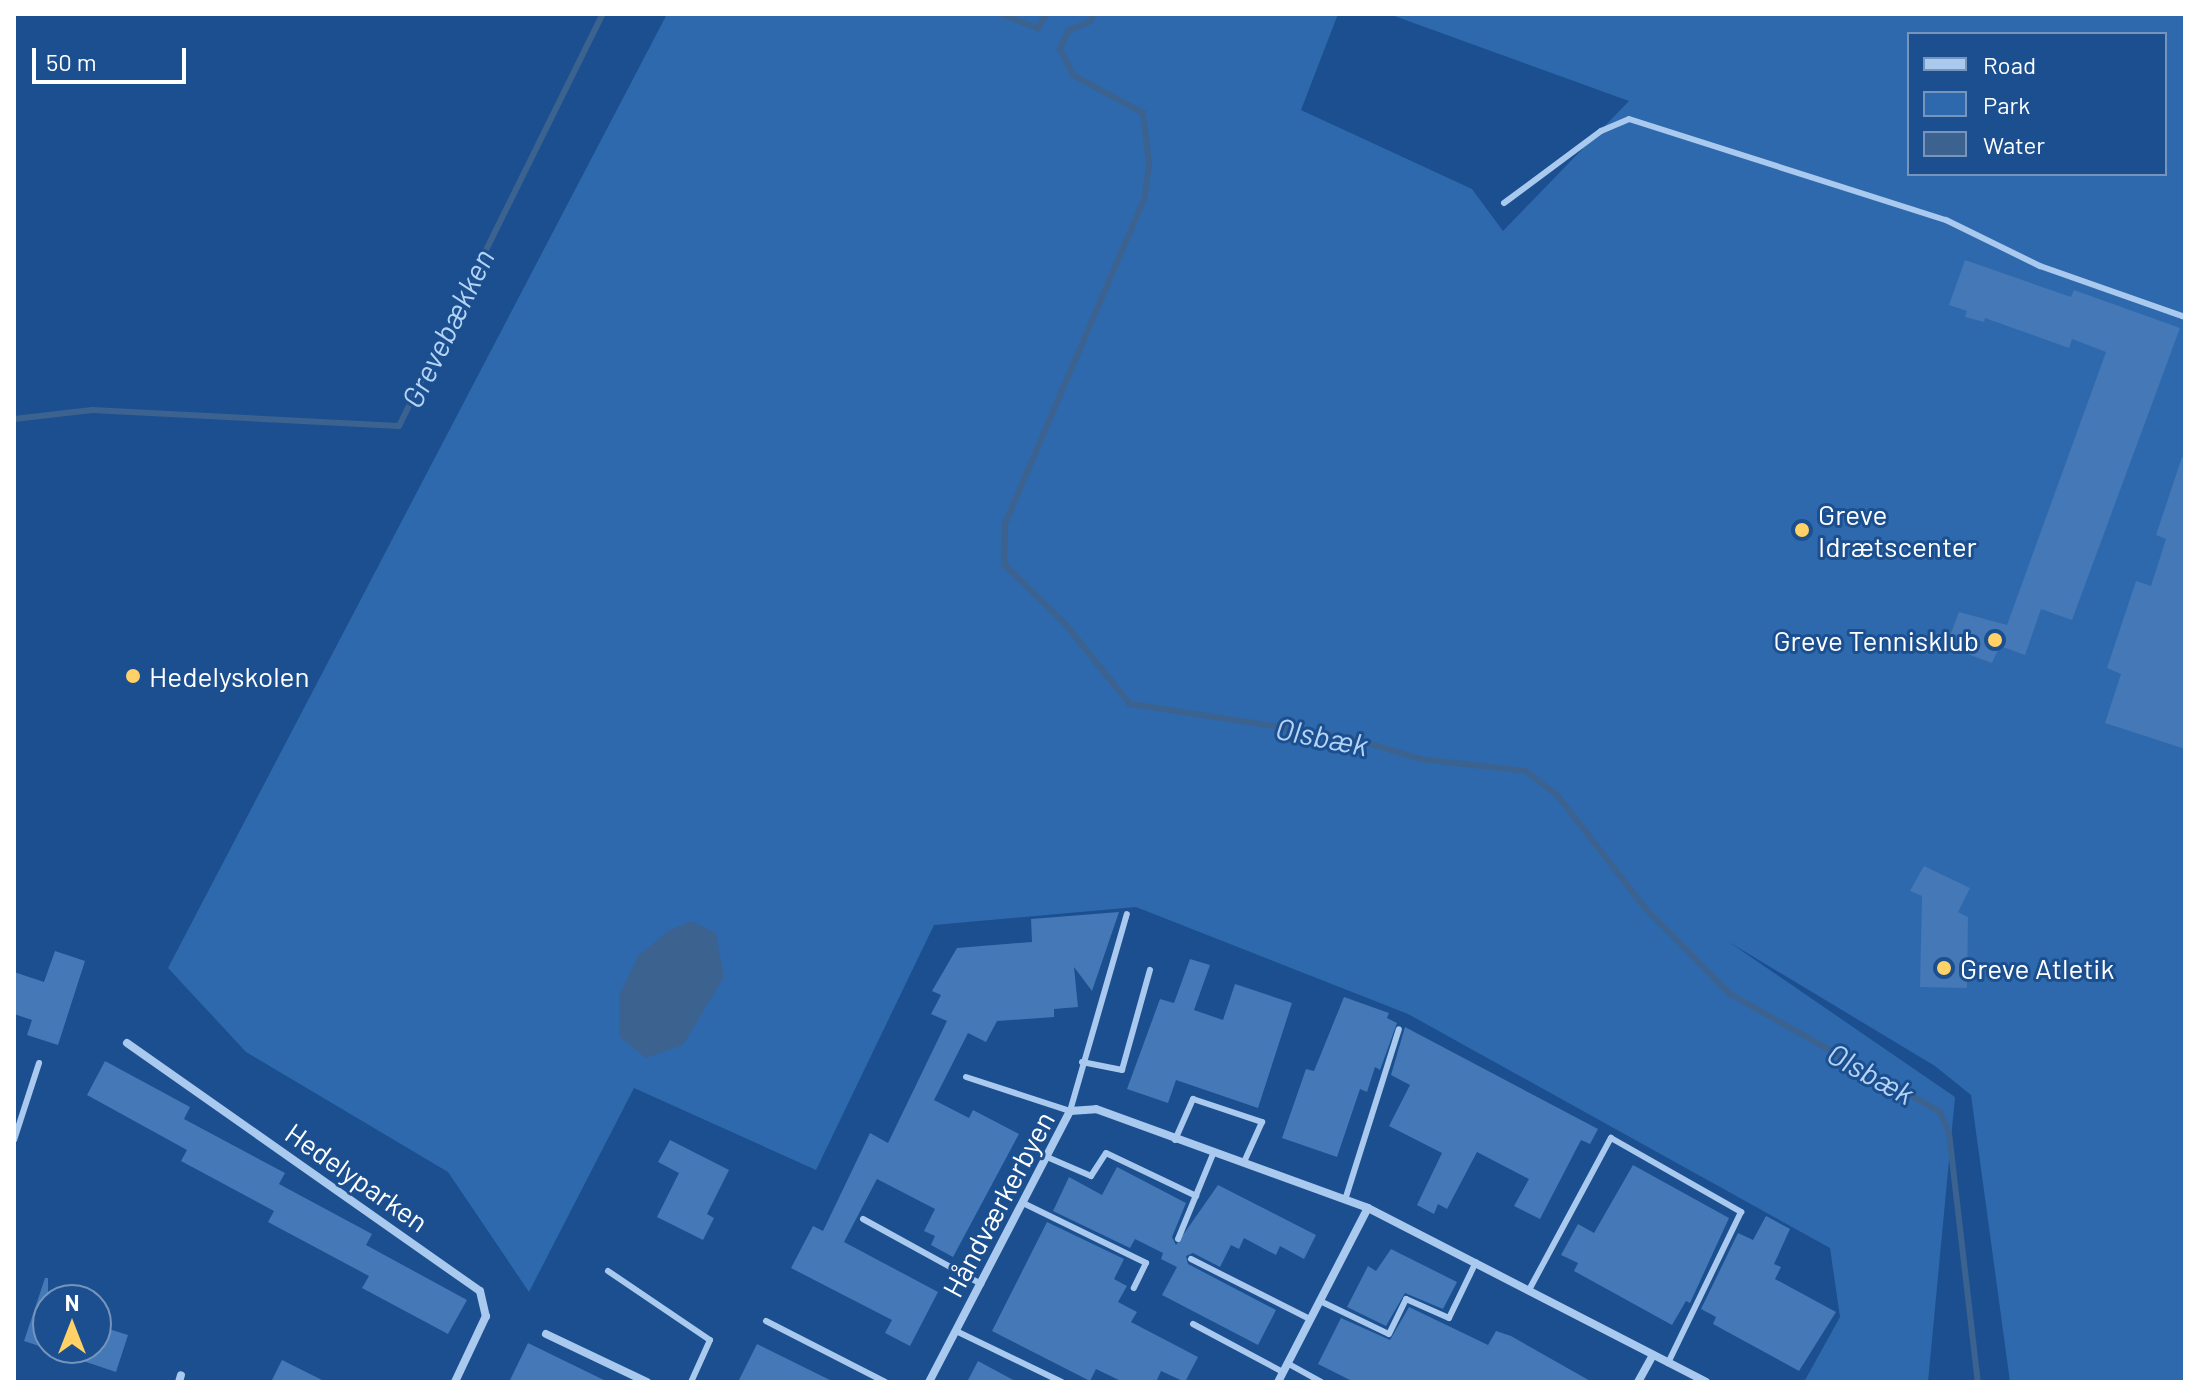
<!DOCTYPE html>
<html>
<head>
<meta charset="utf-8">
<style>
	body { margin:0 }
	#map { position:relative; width:2199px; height:1396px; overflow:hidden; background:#1b4f8f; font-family:Barlow,sans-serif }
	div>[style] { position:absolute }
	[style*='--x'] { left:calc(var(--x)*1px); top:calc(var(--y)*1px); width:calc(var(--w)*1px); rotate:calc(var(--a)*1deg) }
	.green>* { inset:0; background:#2e69ad }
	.water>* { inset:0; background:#3c6290 }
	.stream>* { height:6px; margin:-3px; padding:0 3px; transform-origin:3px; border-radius:3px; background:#3c6290 }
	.building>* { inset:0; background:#4478b7 }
	.service>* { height:6px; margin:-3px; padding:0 3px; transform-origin:3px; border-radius:3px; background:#a9c9ee }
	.minor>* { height:8px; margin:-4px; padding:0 4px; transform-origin:4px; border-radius:4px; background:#a9c9ee }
	.dots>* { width:22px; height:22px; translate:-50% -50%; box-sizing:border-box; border:4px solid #1b4f8f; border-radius:50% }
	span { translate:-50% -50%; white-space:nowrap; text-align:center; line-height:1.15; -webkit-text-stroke:6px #1b4f8f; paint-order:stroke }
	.poi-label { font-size:28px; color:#fff }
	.left { translate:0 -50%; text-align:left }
	.right { translate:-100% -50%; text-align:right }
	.street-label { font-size:28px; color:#fff }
	.water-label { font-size:30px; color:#b5d3f5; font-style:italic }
	.frame { position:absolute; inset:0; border:16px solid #fff; pointer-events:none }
	.legend { position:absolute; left:1907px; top:32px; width:260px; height:144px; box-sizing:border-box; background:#1b4f8f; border:2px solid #7695bc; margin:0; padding:10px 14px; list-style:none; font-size:24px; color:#fff }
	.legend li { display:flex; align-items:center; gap:16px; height:40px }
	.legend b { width:40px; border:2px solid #7695bc }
	.north { position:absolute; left:32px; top:1284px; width:80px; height:80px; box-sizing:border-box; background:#1b4f8f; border:2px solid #7695bc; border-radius:50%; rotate:0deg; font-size:22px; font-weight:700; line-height:32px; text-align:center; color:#fff }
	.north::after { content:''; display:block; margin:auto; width:28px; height:36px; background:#ffd166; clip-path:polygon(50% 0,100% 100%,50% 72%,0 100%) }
	.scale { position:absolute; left:32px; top:48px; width:154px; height:36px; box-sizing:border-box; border:4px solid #fff; border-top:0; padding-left:10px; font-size:24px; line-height:28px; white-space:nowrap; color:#fff; -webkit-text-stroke:6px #1b4f8f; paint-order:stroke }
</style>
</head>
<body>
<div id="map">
	<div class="green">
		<i style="clip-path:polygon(evenodd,667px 14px,1338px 14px,1301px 110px,1472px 189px,1503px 231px,1629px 101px,1389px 14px,2185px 14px,2185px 1382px,2010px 1382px,1971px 1095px,1935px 1066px,1729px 942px,1955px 1097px,1928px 1382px,1804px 1382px,1840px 1317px,1830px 1248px,1408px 1014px,1136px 907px,934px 925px,816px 1170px,634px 1088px,529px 1292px,448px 1172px,246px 1052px,168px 968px,667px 14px,1909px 34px,2165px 34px,2165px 174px,1909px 174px,1909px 34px)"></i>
	</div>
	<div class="water">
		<i style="clip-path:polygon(691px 921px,716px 933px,724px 977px,683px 1045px,646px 1058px,619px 1036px,619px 996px,638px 956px,668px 931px)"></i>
	</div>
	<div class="stream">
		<i style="--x:1001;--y:14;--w:40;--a:21"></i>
		<i style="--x:1038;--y:28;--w:16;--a:-60"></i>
		<i style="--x:1093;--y:14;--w:7;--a:106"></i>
		<i style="--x:1091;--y:21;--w:25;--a:157"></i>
		<i style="--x:1068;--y:31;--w:20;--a:114"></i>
		<i style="--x:1060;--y:49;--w:29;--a:63"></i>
		<i style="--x:1073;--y:75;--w:80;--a:28.5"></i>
		<i style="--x:1143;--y:113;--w:50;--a:83.2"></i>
		<i style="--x:1149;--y:163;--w:34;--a:97"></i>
		<i style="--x:1145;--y:197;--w:356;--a:113.2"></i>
		<i style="--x:1005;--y:524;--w:40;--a:91.4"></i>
		<i style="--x:1004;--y:564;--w:87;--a:44.5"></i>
		<i style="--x:1066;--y:625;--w:102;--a:51"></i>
		<i style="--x:1130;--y:704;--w:224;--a:8.7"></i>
		<i style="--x:1351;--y:738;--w:72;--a:16.9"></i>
		<i style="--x:1420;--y:759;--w:107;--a:6.5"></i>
		<i style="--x:1526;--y:771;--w:41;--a:38"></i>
		<i style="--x:1558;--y:796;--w:143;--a:52.1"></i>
		<i style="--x:1646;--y:909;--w:120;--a:45.3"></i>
		<i style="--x:1730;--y:994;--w:241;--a:29.3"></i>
		<i style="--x:1940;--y:1112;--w:23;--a:67"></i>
		<i style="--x:1949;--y:1133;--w:251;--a:83.4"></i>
		<i style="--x:14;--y:419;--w:79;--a:-6.6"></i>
		<i style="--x:92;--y:410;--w:307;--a:3"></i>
		<i style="--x:399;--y:426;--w:460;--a:-63.7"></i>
	</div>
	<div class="building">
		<i style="clip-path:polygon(1965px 260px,2071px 297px,2074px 290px,2180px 328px,2072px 620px,2041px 609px,2025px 655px,2000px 646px,1992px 663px,1965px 653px,1969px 643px,1950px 636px,1959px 612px,2007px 625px,2106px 352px,2072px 339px,2069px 348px,1985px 318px,1984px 322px,1965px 317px,1967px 311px,1949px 305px)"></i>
		<i style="clip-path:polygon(2182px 457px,2185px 458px,2185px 749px,2105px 723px,2121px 674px,2107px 668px,2136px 581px,2151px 586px,2166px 539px,2156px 535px)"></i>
		<i style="clip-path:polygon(1924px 866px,1970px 888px,1958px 912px,1968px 917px,1967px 988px,1920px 987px,1922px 896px,1910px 891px)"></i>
		<i style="clip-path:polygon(1119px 912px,1092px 991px,1074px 967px,1078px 1007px,1054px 1009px,1054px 1017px,997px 1021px,986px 1042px,968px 1033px,934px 1100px,969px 1118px,973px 1110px,1019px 1134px,953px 1257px,931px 1245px,935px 1236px,924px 1231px,935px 1209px,877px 1179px,844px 1242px,938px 1292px,910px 1346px,885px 1333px,892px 1320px,791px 1268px,813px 1226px,823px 1231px,870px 1133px,888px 1143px,947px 1021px,931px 1014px,941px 995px,932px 991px,957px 948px,1032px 942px,1031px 919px)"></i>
		<i style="clip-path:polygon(55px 951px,85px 961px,58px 1045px,27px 1035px,32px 1020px,14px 1014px,14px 972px,44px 982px)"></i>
		<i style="clip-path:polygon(1190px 959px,1210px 965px,1194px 1010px,1223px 1020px,1235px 984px,1292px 1003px,1258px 1108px,1176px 1080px,1168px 1103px,1127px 1089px,1160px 999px,1174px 1003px)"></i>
		<i style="clip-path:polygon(1344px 997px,1389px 1013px,1387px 1018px,1397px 1023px,1380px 1070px,1375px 1067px,1367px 1092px,1360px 1089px,1337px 1157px,1282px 1138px,1306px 1069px,1314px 1071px)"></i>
		<i style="clip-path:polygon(1405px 1027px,1598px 1129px,1590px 1144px,1581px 1140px,1540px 1219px,1514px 1206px,1529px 1179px,1477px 1152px,1447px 1209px,1438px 1204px,1434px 1214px,1417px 1205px,1442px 1153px,1389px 1126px,1410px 1085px,1391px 1075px)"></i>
		<i style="clip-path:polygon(105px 1061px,190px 1107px,184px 1119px,285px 1173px,279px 1184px,372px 1234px,366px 1245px,467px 1300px,448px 1334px,362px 1288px,369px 1276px,268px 1222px,274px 1211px,181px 1161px,187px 1150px,87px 1095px)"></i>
		<i style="clip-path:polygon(670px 1140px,729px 1170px,707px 1214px,714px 1218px,703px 1240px,657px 1217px,679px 1173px,658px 1162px)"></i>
		<i style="clip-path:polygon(1633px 1165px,1729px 1218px,1690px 1303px,1686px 1301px,1672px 1325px,1574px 1271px,1578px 1263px,1561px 1255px,1578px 1224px,1594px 1233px)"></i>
		<i style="clip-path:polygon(1117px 1167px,1186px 1203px,1172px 1237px,1176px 1245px,1218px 1185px,1316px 1235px,1304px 1259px,1280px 1246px,1276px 1255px,1244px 1238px,1239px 1249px,1231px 1245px,1220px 1267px,1193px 1253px,1186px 1256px,1188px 1264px,1276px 1310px,1258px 1345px,1162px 1295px,1177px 1267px,1161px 1259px,1163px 1253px,1135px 1239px,1130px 1248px,1053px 1211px,1069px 1177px,1102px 1195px)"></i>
		<i style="clip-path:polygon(1766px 1216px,1790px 1229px,1774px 1264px,1781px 1267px,1775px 1279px,1836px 1312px,1799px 1371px,1713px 1324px,1716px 1317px,1701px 1309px,1738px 1233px,1753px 1240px)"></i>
		<i style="clip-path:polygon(1047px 1222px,1124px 1259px,1114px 1279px,1127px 1286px,1118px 1302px,1137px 1312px,1131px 1322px,1198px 1357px,1185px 1382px,1161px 1371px,1156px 1382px,1123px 1382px,1096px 1369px,1090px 1381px,992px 1331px)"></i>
		<i style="clip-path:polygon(1391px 1249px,1457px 1282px,1443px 1309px,1405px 1293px,1386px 1326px,1347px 1307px,1368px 1266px,1376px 1271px)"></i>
		<i style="clip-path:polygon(45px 1278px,48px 1278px,48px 1349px,24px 1341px)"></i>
		<i style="clip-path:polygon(1409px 1307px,1488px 1345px,1496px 1331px,1511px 1336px,1592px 1382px,1354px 1382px,1318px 1364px,1341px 1318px,1390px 1340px)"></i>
		<i style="clip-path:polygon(96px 1325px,128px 1335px,116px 1372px,53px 1351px,96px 1348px)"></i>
		<i style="clip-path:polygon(528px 1343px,608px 1382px,509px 1382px)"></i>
		<i style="clip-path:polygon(757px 1344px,834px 1382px,738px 1382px)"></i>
		<i style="clip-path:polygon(282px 1360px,326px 1382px,271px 1382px)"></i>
		<i style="clip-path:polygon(978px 1361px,1017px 1382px,967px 1382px)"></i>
	</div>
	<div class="service">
		<i style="--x:1504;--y:203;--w:121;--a:-36.6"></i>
		<i style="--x:1601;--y:131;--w:30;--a:-23"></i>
		<i style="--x:1629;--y:119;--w:333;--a:17.7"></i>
		<i style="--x:1946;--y:220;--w:105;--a:26.1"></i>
		<i style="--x:2040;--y:266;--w:154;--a:19.4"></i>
		<i style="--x:1082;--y:1062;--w:41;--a:11.3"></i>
		<i style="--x:1122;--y:1070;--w:104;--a:-74.4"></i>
		<i style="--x:966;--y:1077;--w:109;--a:18.1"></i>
		<i style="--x:1070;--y:1111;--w:205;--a:-73.9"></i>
		<i style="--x:14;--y:1140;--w:81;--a:-72"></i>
		<i style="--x:1175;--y:1140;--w:45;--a:-66.3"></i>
		<i style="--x:1193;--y:1099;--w:73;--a:18.4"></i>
		<i style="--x:1262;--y:1122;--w:44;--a:114.2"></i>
		<i style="--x:1047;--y:1157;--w:48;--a:23.4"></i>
		<i style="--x:1091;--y:1176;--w:27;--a:-57"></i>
		<i style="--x:1106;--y:1153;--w:100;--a:25.5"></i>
		<i style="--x:1345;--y:1200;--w:179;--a:-72.5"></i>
		<i style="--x:1023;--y:1203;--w:137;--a:26"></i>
		<i style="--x:1146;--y:1263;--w:28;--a:116"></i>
		<i style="--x:863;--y:1219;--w:135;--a:28.8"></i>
		<i style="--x:1178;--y:1239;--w:92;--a:-67.6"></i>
		<i style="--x:1191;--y:1259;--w:133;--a:26.8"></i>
		<i style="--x:608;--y:1271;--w:123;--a:34.1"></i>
		<i style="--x:710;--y:1340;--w:46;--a:114.3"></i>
		<i style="--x:1529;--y:1290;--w:173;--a:-61.7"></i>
		<i style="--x:1611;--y:1138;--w:150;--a:29.6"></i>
		<i style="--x:1741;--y:1212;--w:168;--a:115.8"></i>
		<i style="--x:1320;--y:1301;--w:76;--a:25.6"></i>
		<i style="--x:1389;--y:1334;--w:39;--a:-64"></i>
		<i style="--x:1406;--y:1299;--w:47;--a:23.8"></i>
		<i style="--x:1449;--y:1318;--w:62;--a:-64.3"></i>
		<i style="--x:766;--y:1321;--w:134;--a:27.1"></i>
		<i style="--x:1193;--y:1324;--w:102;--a:28.1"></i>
		<i style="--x:956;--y:1331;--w:118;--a:25.7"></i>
		<i style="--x:1287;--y:1363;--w:39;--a:29"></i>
	</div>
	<div class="minor">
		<i style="--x:127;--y:1043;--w:431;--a:35.1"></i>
		<i style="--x:480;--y:1291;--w:26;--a:77"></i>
		<i style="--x:486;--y:1316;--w:73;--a:115.2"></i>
		<i style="--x:546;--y:1334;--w:112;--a:25.4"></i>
		<i style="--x:179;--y:1382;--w:7;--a:-74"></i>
		<i style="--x:929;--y:1382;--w:305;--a:-62.5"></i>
		<i style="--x:1070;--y:1111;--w:26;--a:-4"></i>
		<i style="--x:1096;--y:1109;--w:289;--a:20"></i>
		<i style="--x:1368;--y:1208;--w:380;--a:27.2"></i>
		<i style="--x:1278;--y:1382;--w:196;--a:-62.7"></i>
		<i style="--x:1638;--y:1382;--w:31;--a:-61"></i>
	</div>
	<div class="dots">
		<i style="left:1802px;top:530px;background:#ffd166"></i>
		<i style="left:1995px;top:640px;background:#ffd166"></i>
		<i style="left:133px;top:676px;background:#ffd166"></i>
		<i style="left:1944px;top:968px;background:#ffd166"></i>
	</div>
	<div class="poi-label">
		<span class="left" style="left:1818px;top:530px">Greve<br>Idrætscenter</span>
		<span class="right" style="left:1979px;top:640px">Greve Tennisklub</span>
		<span class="left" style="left:149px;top:676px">Hedelyskolen</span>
		<span class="left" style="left:1960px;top:968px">Greve Atletik</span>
	</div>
	<div class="street-label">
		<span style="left:357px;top:1177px;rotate:35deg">Hedelyparken</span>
		<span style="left:998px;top:1204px;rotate:-62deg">Håndværkerbyen</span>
	</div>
	<div class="water-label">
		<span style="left:447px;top:328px;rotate:-64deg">Grevebækken</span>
		<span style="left:1322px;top:736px;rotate:11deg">Olsbæk</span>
		<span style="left:1871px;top:1073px;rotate:29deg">Olsbæk</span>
	</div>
	<div class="frame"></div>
	<ul class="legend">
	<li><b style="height:10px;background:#a9c9ee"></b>Road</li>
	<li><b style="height:22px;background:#2e69ad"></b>Park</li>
	<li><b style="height:22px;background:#3c6290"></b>Water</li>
	</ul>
	<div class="north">N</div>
	<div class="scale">50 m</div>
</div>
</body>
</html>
